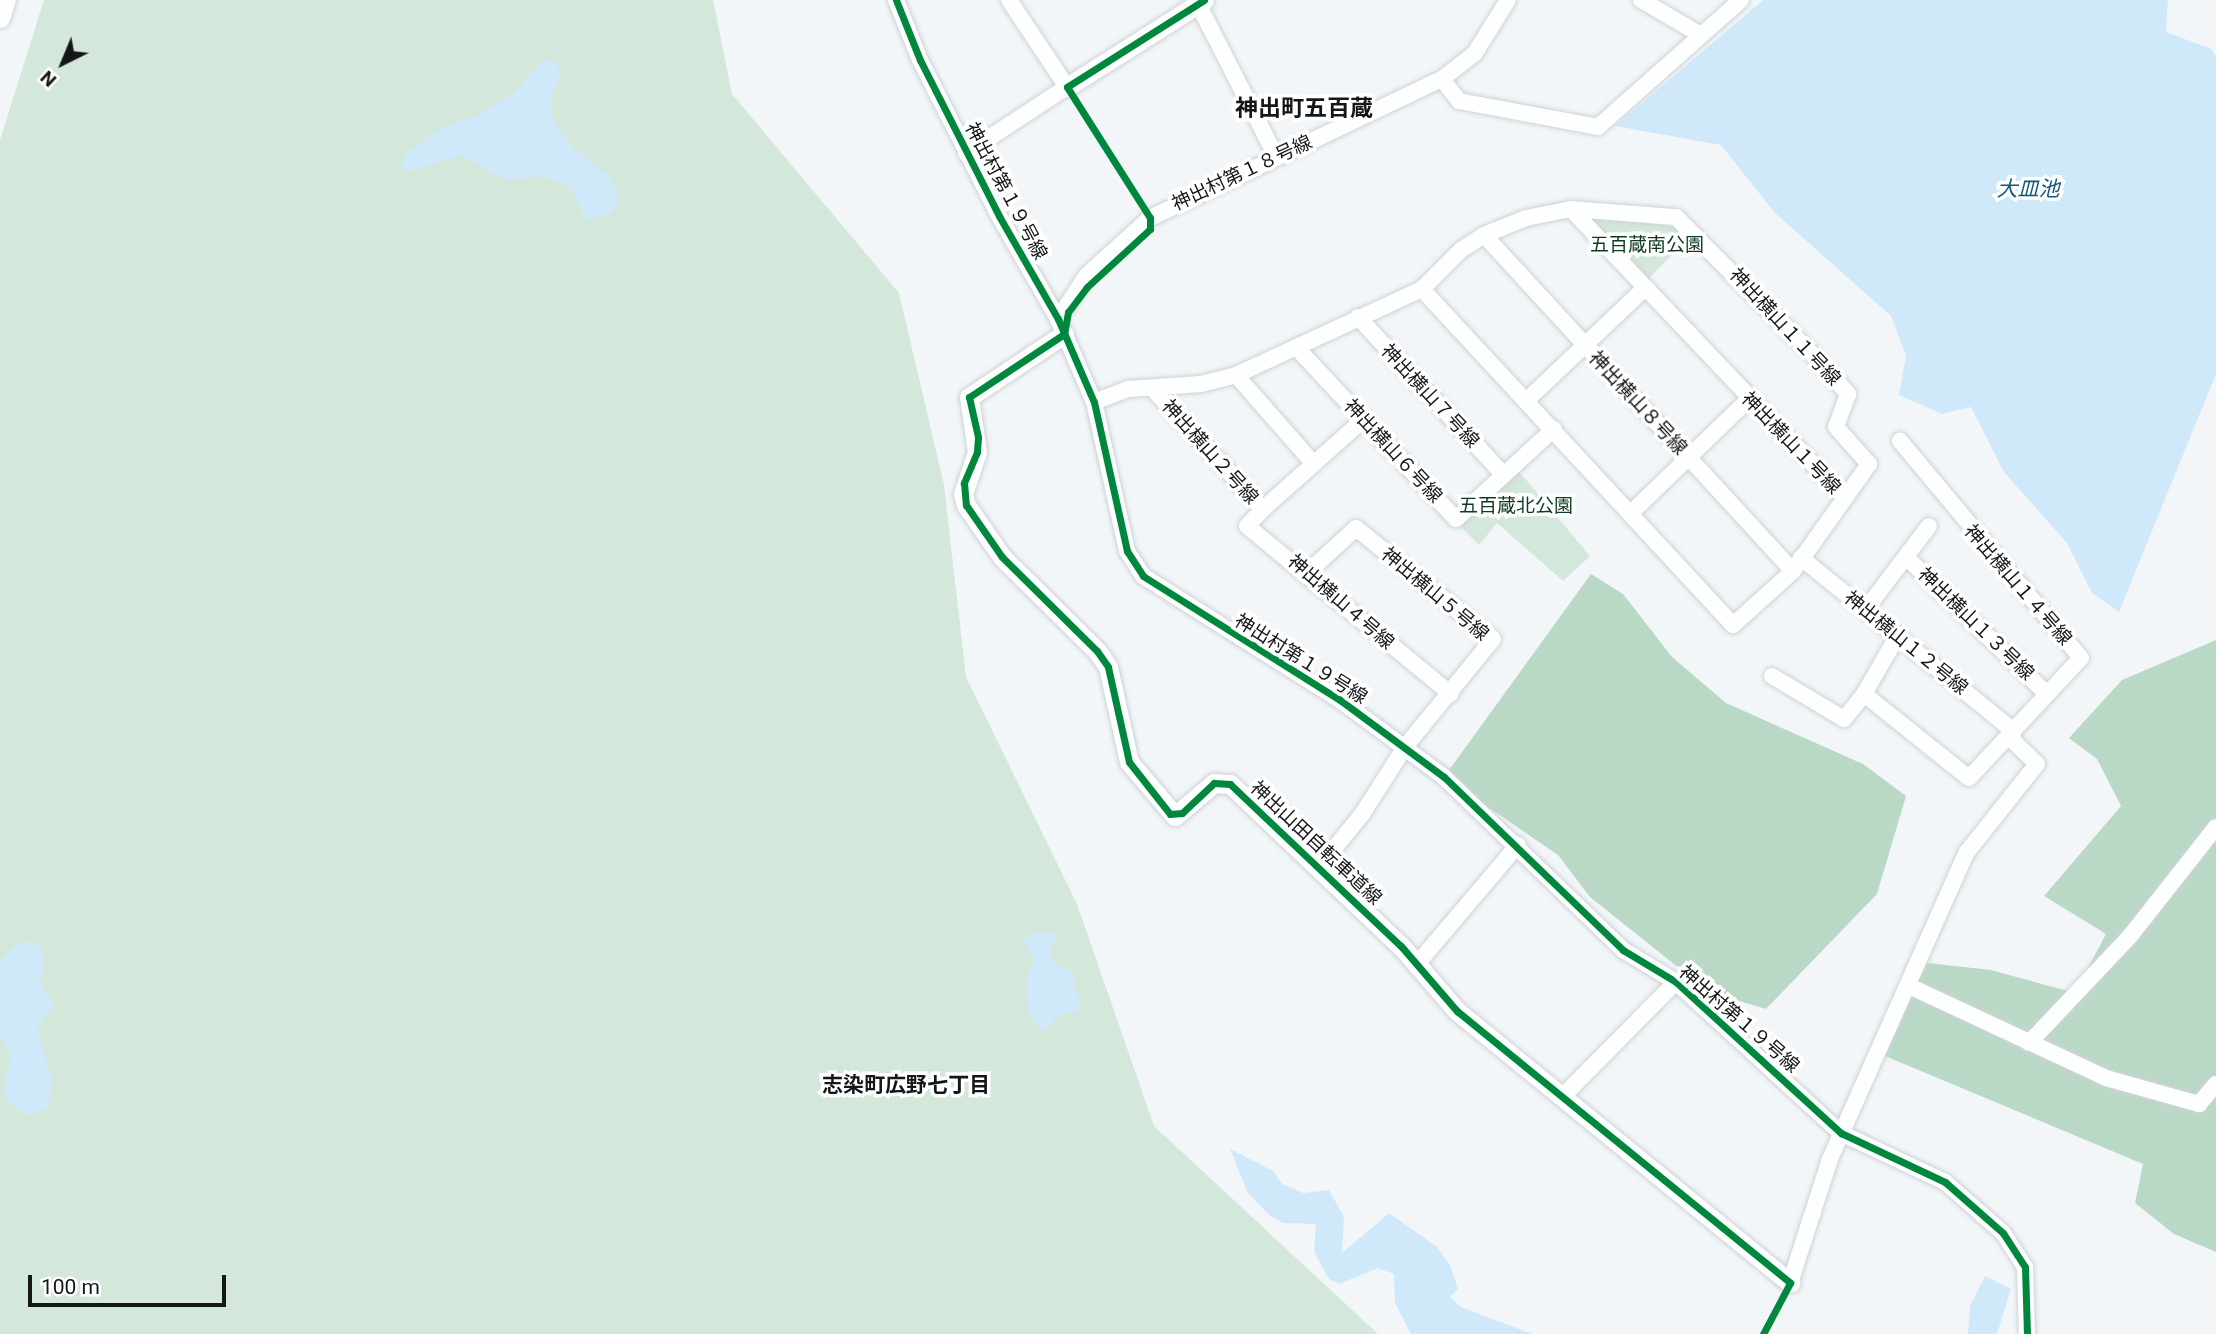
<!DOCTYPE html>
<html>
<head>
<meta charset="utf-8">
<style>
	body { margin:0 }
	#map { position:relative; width:2216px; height:1334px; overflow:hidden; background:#f2f6f9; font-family:Roboto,"Noto Sans JP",sans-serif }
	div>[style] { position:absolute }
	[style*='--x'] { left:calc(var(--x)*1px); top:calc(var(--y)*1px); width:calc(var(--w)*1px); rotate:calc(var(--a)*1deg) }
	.green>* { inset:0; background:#d3e7db }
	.forest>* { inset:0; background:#b9d9c6 }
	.water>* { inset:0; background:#d0e9fa }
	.roads { filter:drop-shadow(0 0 2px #cfd2d5) drop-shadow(0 0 2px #cfd2d5) }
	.minor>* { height:16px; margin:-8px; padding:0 8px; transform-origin:8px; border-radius:8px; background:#fdfefe }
	.major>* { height:19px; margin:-9.5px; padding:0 9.5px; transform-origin:9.5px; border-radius:9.5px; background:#fdfefe }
	.cycleway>* { height:7px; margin:-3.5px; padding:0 3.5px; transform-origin:3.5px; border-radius:3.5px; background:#00873e }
	span { translate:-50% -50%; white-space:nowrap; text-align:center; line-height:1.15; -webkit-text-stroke:7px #fff; paint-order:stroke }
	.street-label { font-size:19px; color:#141618 }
	.park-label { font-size:19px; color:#0e3a21 }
	.water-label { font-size:21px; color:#12577b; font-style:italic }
	.neighbourhood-label { font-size:21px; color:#141618; font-weight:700 }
	.quarter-label { font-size:23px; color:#141618; font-weight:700 }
	.north { position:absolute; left:28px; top:28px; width:70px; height:70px; -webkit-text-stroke:5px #fff; paint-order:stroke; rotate:223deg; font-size:19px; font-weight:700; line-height:28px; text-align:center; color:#141618 }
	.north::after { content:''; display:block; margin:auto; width:24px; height:32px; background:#141618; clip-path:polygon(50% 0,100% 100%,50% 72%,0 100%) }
	.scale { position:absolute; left:28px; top:1275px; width:198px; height:32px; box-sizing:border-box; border:4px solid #141618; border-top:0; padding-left:9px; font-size:21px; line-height:24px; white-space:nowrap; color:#141618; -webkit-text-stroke:5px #fff; paint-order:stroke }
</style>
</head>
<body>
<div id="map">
	<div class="green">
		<i style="clip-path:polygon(44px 0,713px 0,732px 94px,899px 293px,944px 485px,966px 677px,1077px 904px,1154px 1126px,1378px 1334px,0 1334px,0 140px)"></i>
		<i style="clip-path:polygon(1596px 213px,1675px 227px,1688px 239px,1648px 279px,1589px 221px)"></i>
		<i style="clip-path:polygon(1517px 469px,1590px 556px,1563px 581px,1497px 523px,1479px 545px,1460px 526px)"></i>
	</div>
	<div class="forest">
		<i style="clip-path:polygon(1591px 574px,1623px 594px,1672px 657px,1726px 703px,1863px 764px,1906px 796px,1877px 894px,1766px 1009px,1709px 992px,1590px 897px,1558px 855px,1444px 777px)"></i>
		<i style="clip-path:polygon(2216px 640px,2216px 1252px,2174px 1234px,2135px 1203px,2143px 1164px,1885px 1056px,1927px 963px,1991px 970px,2075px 993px,2106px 934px,2044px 896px,2121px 806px,2097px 759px,2069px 738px,2122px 680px)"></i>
	</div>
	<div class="water">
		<i style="clip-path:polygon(1763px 0,2168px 0,2166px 32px,2211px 49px,2216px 56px,2216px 374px,2119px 612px,2092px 593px,2067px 543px,2004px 472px,1971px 407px,1942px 414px,1899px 395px,1906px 355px,1891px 316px,1774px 212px,1721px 145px,1615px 126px)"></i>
		<i style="clip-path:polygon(543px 60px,554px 61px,561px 73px,552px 95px,552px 118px,573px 148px,611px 178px,616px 190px,619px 202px,610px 214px,586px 220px,571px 189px,558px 181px,542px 176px,504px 180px,462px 155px,410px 171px,401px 166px,406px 154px,441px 128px,476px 116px,514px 94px)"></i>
		<i style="clip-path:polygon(1055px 932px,1058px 936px,1051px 946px,1052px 957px,1058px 967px,1071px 970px,1080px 1007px,1076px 1012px,1061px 1013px,1043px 1032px,1029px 1014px,1026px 981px,1035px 960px,1023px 940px,1033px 933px)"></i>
		<i style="clip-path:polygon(30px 941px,42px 947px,44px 969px,39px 981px,55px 1006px,36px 1026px,53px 1082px,47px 1108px,24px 1115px,6px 1099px,4px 1089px,11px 1054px,0 1036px,0 961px,16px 945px)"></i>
		<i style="clip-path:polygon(1230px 1149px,1273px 1171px,1282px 1184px,1303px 1193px,1329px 1190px,1344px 1217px,1342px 1253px,1389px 1213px,1437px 1247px,1450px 1265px,1458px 1289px,1450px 1297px,1461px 1307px,1533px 1334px,1411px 1334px,1395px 1303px,1394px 1274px,1378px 1268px,1339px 1284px,1329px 1279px,1314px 1252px,1316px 1224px,1283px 1223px,1270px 1216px,1248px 1193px)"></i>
		<i style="clip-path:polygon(1985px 1276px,2011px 1289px,1997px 1334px,1968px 1334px,1970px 1306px)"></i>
	</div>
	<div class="roads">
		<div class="minor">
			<i style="--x:896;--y:0;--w:65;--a:68.2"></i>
			<i style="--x:920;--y:60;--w:175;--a:63.1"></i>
			<i style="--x:999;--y:216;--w:119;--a:60.2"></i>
			<i style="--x:1058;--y:319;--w:90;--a:66.6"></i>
			<i style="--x:1094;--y:402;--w:153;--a:77.5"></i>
			<i style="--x:1127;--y:551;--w:30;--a:57"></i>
			<i style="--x:1143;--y:576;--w:233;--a:32.2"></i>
			<i style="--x:1340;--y:700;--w:129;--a:36.5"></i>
			<i style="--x:1444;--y:777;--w:249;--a:44"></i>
			<i style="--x:1623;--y:950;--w:62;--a:31.1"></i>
			<i style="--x:1676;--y:982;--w:224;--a:42.5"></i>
			<i style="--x:1841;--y:1133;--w:115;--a:25.2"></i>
			<i style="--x:1945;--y:1182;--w:77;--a:41.3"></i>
			<i style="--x:2003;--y:1233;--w:40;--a:57.1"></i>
			<i style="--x:2025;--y:1267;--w:67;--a:88.3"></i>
			<i style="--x:1196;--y:0;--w:175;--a:62.9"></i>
			<i style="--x:1641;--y:0;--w:69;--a:30.3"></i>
			<i style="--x:1442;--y:79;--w:28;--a:52"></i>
			<i style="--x:1459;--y:101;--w:141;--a:10.6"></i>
			<i style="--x:1598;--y:127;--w:191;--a:-41.6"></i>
			<i style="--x:966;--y:153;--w:121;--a:-33.2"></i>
			<i style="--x:1067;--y:87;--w:105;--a:-123.7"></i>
			<i style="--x:1571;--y:209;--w:105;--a:4.4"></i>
			<i style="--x:1676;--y:217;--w:204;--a:45.2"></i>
			<i style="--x:1820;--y:362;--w:43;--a:48.8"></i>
			<i style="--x:1848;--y:394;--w:35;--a:110"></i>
			<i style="--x:1836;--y:427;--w:50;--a:48.3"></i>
			<i style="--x:1869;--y:464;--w:42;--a:125.2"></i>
			<i style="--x:1484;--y:235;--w:456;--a:47.4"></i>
			<i style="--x:1358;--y:317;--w:214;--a:47.3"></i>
			<i style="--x:1058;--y:319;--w:51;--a:-56.9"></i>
			<i style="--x:1086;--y:276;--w:86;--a:-42.2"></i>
			<i style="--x:1150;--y:218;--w:323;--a:-25.5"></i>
			<i style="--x:1442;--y:79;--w:42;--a:-38.2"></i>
			<i style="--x:1475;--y:53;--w:62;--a:-58.1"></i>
			<i style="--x:1296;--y:347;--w:235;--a:47.1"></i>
			<i style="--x:1456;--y:519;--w:133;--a:-42.6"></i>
			<i style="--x:1236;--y:375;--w:118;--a:48.8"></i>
			<i style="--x:1152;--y:388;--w:164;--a:47.5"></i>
			<i style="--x:1263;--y:509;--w:134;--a:-41.7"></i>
			<i style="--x:1527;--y:400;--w:161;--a:-43.5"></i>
			<i style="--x:1094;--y:402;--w:36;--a:-21"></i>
			<i style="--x:1128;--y:389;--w:73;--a:-3.9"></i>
			<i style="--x:1201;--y:384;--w:36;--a:-14"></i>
			<i style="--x:1236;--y:375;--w:205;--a:-24.8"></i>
			<i style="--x:1422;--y:289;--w:55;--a:-45"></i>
			<i style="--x:1461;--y:250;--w:27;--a:-33"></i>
			<i style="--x:1484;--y:235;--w:45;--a:-22"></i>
			<i style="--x:1526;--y:218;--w:46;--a:-11.3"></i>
			<i style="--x:1571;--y:209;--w:398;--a:46.5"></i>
			<i style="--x:1845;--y:498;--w:90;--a:125.5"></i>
			<i style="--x:1793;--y:571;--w:81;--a:138"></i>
			<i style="--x:1733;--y:625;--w:458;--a:-132.8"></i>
			<i style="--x:1263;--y:509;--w:23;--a:133"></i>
			<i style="--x:1247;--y:526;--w:264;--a:39.5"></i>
			<i style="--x:1631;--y:513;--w:164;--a:-44"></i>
			<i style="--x:1906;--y:557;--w:194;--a:44.2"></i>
			<i style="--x:1308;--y:572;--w:65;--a:-42.5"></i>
			<i style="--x:1356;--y:528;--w:176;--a:39"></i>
			<i style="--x:1493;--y:639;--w:139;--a:129.2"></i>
			<i style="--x:1405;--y:747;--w:78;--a:122.5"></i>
			<i style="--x:1363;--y:813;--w:68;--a:129.1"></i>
			<i style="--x:1866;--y:609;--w:104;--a:-52.8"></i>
			<i style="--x:1898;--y:635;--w:68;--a:120"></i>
			<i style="--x:1864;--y:694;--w:134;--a:38.7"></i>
			<i style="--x:1969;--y:778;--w:164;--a:-47"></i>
			<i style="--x:2081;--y:658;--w:283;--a:-129.8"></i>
			<i style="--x:1772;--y:676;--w:84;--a:30.8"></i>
			<i style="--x:1844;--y:719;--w:32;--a:-51"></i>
			<i style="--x:1417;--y:964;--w:156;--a:-49.7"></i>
			<i style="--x:1909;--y:986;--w:217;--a:25"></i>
			<i style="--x:2106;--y:1078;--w:97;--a:15.6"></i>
			<i style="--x:2199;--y:1104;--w:26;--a:-50"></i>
			<i style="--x:2029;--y:1043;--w:149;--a:-46.6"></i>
			<i style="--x:2131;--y:935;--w:137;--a:-51.8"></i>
			<i style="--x:1563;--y:1096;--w:161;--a:-45.3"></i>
			<i style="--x:1790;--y:1283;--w:130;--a:-72.1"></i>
			<i style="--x:1830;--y:1159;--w:336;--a:-66"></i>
			<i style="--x:1967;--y:852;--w:112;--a:-51.5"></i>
			<i style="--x:2037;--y:764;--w:32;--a:-136"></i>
			<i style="--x:2014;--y:742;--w:13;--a:-103"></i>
			<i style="--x:2011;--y:729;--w:271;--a:-140.8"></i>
		</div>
		<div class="major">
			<i style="--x:0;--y:18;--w:19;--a:-72"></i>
			<i style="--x:1067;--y:87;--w:162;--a:-32.4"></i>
			<i style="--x:1064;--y:334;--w:114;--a:146.4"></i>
			<i style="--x:969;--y:397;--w:56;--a:81.7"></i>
			<i style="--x:977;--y:452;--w:44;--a:108.4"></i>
			<i style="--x:963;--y:494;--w:11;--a:75"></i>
			<i style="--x:966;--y:505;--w:63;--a:55.3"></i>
			<i style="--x:1002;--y:557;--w:134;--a:44.7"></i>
			<i style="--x:1097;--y:651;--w:19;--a:55"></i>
			<i style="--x:1108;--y:667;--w:97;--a:77.5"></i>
			<i style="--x:1129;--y:762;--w:71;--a:49.6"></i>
			<i style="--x:1175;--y:816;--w:51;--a:-40.2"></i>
			<i style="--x:1214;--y:783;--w:16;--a:4"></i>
			<i style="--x:1230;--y:784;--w:236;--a:43.5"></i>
			<i style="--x:1401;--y:946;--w:86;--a:49.3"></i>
			<i style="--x:1457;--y:1011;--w:430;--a:39.2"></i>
		</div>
	</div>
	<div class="cycleway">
		<i style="--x:896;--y:0;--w:65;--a:68.2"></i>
		<i style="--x:920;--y:60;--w:175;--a:63.1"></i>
		<i style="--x:999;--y:216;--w:119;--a:60.2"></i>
		<i style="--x:1058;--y:319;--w:90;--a:66.6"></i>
		<i style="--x:1094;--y:402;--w:153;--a:77.5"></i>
		<i style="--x:1127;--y:551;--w:30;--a:57"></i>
		<i style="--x:1143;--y:576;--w:233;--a:32.2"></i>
		<i style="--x:1340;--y:700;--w:129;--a:36.5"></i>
		<i style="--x:1444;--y:777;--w:249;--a:44"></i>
		<i style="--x:1623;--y:950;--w:62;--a:31.1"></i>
		<i style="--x:1676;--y:982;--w:224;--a:42.5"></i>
		<i style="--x:1841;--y:1133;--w:115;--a:25.2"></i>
		<i style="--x:1945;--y:1182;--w:77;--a:41.3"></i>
		<i style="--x:2003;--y:1233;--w:40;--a:57.1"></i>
		<i style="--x:2025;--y:1267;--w:67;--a:88.3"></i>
		<i style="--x:1204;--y:0;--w:162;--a:147.6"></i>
		<i style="--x:1067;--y:87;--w:155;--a:57.6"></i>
		<i style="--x:1150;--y:218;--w:11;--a:90"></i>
		<i style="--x:1150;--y:229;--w:86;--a:137.4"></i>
		<i style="--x:1087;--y:287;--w:31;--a:127"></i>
		<i style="--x:1068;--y:312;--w:22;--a:100"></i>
		<i style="--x:1064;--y:334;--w:114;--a:146.4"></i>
		<i style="--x:969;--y:397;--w:41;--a:77.3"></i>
		<i style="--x:978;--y:437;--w:15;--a:94"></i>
		<i style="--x:977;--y:452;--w:34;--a:113"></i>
		<i style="--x:964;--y:483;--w:22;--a:85"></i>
		<i style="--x:966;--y:505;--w:63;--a:55.3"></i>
		<i style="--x:1002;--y:557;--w:134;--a:44.7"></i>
		<i style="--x:1097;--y:651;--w:19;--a:55"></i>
		<i style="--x:1108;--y:667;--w:97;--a:77.5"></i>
		<i style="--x:1129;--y:762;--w:66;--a:51.7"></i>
		<i style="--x:1170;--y:814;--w:12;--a:-5"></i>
		<i style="--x:1182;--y:813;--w:44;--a:-43.2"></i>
		<i style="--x:1214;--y:783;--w:16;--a:4"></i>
		<i style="--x:1230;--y:784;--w:236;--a:43.5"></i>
		<i style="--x:1401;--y:946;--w:86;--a:49.3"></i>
		<i style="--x:1457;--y:1011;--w:430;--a:39.2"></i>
		<i style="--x:1790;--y:1283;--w:58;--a:117.9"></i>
	</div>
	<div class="street-label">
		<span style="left:1242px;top:173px;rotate:-25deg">神出村第１８号線</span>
		<span style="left:1006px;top:191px;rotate:62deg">神出村第１９号線</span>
		<span style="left:1785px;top:327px;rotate:47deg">神出横山１１号線</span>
		<span style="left:1430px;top:396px;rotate:47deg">神出横山７号線</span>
		<span style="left:1638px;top:403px;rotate:47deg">神出横山８号線</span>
		<span style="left:1791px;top:443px;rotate:46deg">神出横山１号線</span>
		<span style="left:1393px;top:451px;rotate:47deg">神出横山６号線</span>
		<span style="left:1210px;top:452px;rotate:48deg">神出横山２号線</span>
		<span style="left:2018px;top:585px;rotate:49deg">神出横山１４号線</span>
		<span style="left:1435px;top:594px;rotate:40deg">神出横山５号線</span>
		<span style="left:1341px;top:602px;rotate:41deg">神出横山４号線</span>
		<span style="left:1976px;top:624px;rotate:44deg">神出横山１３号線</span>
		<span style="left:1906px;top:643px;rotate:39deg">神出横山１２号線</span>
		<span style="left:1301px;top:659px;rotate:32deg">神出村第１９号線</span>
		<span style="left:1316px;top:843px;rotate:43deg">神出山田自転車道線</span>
		<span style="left:1739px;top:1019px;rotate:41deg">神出村第１９号線</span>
	</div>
	<div class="park-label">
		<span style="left:1647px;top:245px">五百蔵南公園</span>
		<span style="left:1516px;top:506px">五百蔵北公園</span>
	</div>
	<div class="water-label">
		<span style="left:2028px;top:189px">大皿池</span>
	</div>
	<div class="neighbourhood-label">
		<span style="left:906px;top:1085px">志染町広野七丁目</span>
	</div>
	<div class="quarter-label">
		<span style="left:1304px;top:109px">神出町五百蔵</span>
	</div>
	<div class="north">N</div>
	<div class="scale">100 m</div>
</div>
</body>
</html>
